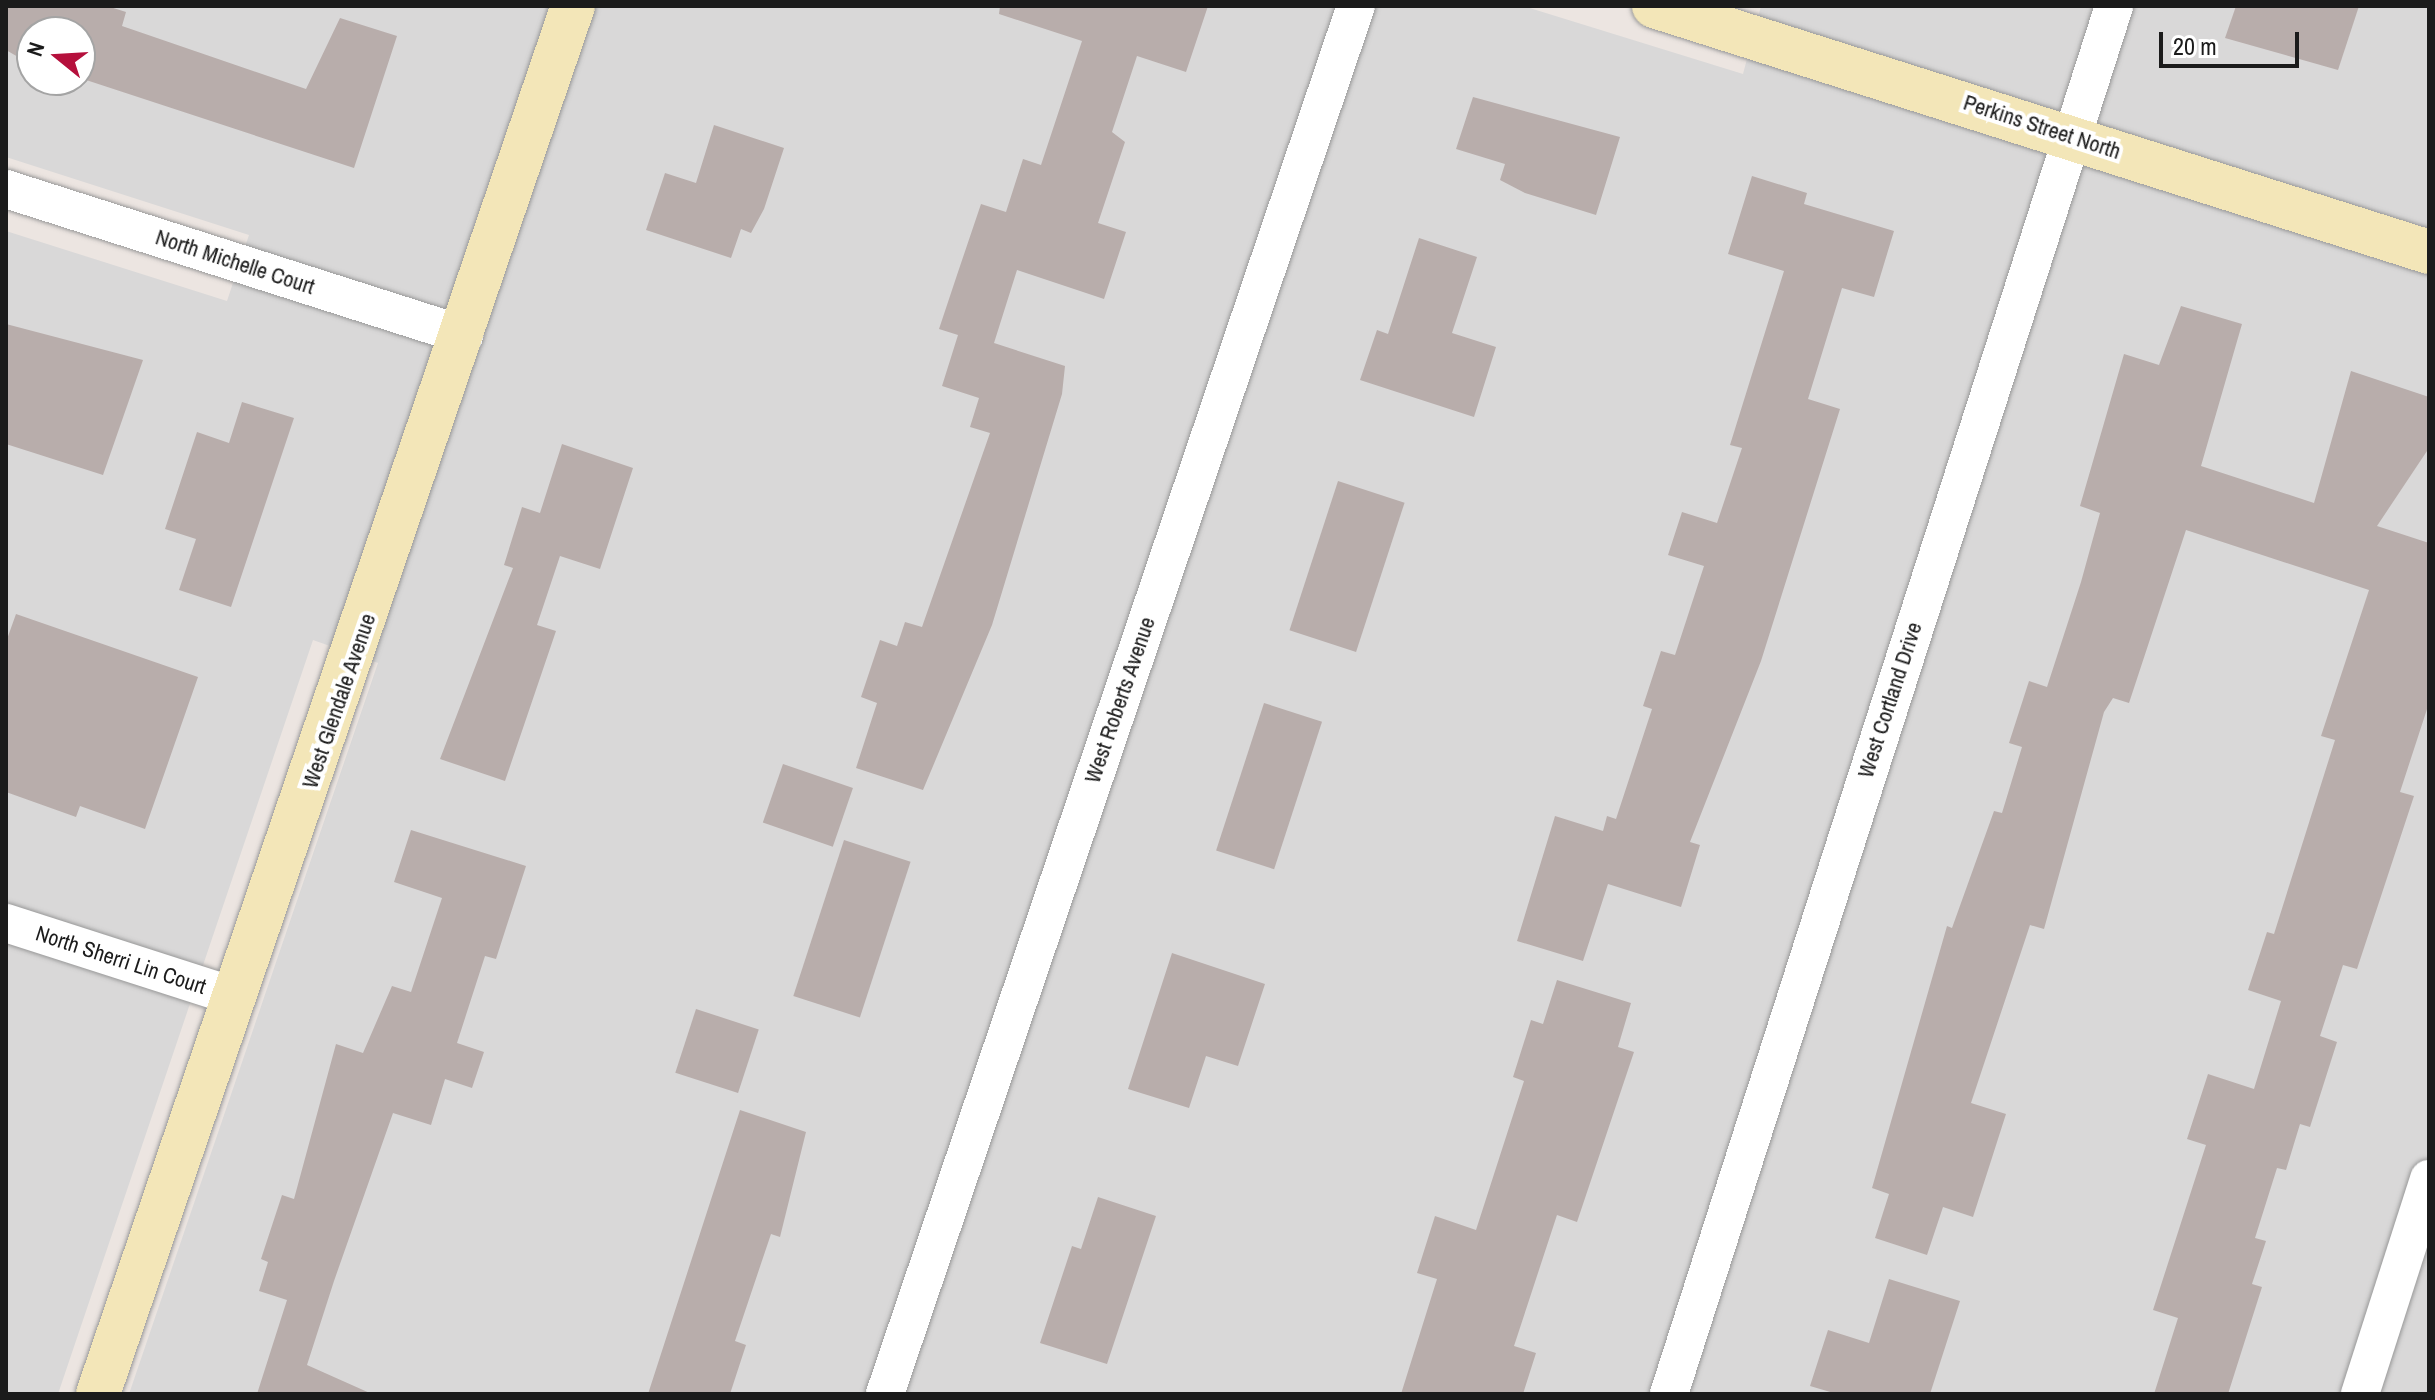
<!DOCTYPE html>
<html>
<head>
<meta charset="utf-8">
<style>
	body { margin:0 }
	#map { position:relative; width:2435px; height:1400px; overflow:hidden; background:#ece5e1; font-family:"Archivo Narrow",sans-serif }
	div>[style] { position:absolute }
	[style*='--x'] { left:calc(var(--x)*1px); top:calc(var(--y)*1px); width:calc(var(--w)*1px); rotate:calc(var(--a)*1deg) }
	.residential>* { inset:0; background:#d9d8d8 }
	.building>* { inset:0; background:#b8adab; transform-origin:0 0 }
	.roads { filter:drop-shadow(0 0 2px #989898) drop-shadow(0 0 2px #989898) }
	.street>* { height:38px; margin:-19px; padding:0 19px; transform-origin:19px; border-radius:19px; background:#fff }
	.secondary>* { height:44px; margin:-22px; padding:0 22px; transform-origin:22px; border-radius:22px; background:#f3e6b8 }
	span { translate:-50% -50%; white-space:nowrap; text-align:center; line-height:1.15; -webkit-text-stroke:8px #fff; paint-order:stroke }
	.street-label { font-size:22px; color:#1b1b1b }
	.frame { position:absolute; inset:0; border:8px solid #1b1b1b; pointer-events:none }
	.north { position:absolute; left:16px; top:16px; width:80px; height:80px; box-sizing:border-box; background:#fff; border:2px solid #a4a4a4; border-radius:50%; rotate:288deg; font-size:22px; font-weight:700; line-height:32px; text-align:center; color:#1b1b1b }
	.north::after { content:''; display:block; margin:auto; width:28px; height:36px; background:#b5103c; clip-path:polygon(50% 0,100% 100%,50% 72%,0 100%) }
	.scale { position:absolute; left:2159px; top:32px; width:140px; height:36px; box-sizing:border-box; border:4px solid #1b1b1b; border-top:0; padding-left:10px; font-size:24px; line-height:28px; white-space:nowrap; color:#1b1b1b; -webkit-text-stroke:6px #fff; paint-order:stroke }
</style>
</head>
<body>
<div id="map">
	<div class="residential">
		<i style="clip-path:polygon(evenodd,6px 6px,1523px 6px,1743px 74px,1761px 6px,2429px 6px,2429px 1394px,129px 1394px,378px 663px,313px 640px,58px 1394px,6px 1394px,6px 231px,227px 301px,249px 235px,6px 157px,6px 6px,32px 32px,80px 32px,80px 80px,32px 80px,32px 32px)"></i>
	</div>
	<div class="building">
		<i style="clip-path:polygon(6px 6px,107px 6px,126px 12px,122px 26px,306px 89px,340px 18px,397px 36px,354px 168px,80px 78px,80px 32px,32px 32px,32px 63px,25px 61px,6px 50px)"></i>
		<i style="clip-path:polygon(1000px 6px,1208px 6px,1186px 72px,1137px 56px,1112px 132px,1125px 142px,1098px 223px,1126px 232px,1104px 299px,1017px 270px,994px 343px,1065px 366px,1062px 394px,992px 625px,923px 790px,856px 768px,877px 703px,861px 697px,880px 640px,897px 646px,905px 622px,922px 627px,990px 433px,970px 427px,979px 398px,942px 386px,958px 335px,939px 329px,957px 275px,981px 204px,1006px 212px,1023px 159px,1041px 165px,1082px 41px,999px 14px)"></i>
		<i style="clip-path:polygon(2236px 6px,2359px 6px,2338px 70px,2225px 38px)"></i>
		<i style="clip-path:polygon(1473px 97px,1620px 137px,1596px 215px,1525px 193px,1500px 180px,1505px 164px,1456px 149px)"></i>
		<i style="clip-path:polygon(714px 125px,784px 148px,764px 209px,751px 233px,741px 229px,731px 258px,646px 230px,665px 173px,696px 183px)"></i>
		<i style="clip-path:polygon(1752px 176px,1807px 193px,1804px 204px,1894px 231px,1874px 297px,1842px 288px,1808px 399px,1840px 409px,1761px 661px,1690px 842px,1700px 845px,1681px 907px,1608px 884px,1583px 961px,1517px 941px,1555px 816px,1603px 831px,1607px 816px,1616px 819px,1652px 709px,1643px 706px,1661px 651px,1675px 655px,1704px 566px,1668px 555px,1682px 512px,1717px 523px,1742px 448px,1730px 445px,1784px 271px,1728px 254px)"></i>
		<i style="clip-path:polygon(1419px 238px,1477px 257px,1452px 333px,1496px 347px,1474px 417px,1360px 380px,1377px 330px,1388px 334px)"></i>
		<i style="clip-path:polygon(2181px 306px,2242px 324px,2201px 466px,2314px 503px,2351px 371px,2429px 397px,2429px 448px,2377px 526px,2429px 543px,2429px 703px,2400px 792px,2414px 796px,2357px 969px,2343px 965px,2320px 1036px,2337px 1042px,2310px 1127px,2300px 1124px,2286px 1170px,2277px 1168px,2255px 1238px,2266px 1241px,2252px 1284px,2262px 1287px,2228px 1394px,2154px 1394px,2178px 1318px,2153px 1310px,2206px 1145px,2187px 1139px,2208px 1074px,2254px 1089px,2281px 1001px,2248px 990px,2267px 932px,2274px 934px,2335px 740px,2321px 736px,2369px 590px,2186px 530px,2129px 703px,2113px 698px,2104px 712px,2044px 929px,2030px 925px,1971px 1103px,2006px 1114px,1973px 1217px,1943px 1207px,1927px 1255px,1875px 1238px,1889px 1194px,1872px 1188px,1947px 926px,1952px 928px,1994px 811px,2002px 813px,2022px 747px,2009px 743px,2029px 681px,2047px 687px,2081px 582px,2100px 513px,2080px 506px,2124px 354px,2159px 365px)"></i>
		<i style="clip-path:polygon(6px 324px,143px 360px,103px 475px,6px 444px)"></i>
		<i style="clip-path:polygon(242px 402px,294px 418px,231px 607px,179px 590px,196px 539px,165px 529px,197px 432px,229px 443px)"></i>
		<i style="clip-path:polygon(562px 444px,633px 468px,600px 569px,560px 556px,537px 625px,556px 631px,505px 781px,440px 759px,513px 568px,504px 565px,522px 507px,540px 513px)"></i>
		<i style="left:1338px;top:481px;width:70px;height:157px;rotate:18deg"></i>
		<i style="clip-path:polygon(16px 614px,198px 677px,145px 829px,80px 806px,76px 817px,6px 792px,6px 642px)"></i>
		<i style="left:1264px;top:703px;width:61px;height:155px;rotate:18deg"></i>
		<i style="left:783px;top:764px;width:74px;height:62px;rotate:19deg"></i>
		<i style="clip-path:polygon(411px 830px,526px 866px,496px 959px,485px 956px,457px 1043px,484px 1052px,472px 1088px,445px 1079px,431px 1125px,393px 1113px,334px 1281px,307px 1365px,372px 1394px,257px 1394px,287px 1300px,259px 1291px,268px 1262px,261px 1259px,282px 1195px,294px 1199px,336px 1044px,363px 1053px,392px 986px,411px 992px,442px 898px,394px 882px)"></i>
		<i style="left:844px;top:840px;width:70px;height:164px;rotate:18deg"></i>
		<i style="clip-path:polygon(1172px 953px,1265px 984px,1238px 1066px,1206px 1056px,1189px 1108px,1128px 1089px)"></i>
		<i style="clip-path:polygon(1557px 980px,1631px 1003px,1618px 1047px,1634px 1052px,1577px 1222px,1557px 1215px,1514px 1346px,1536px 1353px,1523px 1394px,1401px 1394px,1437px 1279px,1417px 1273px,1435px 1216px,1476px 1230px,1524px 1081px,1513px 1077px,1531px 1020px,1543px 1024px)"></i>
		<i style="left:696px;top:1009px;width:66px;height:67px;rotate:18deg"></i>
		<i style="clip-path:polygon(740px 1110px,806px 1132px,780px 1237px,771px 1234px,735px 1341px,746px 1345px,730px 1394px,648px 1394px)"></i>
		<i style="clip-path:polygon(1098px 1197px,1156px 1216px,1107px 1364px,1040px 1343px,1072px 1246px,1081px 1249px)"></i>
		<i style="clip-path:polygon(1889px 1279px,1960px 1301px,1930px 1394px,1837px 1394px,1810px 1386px,1828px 1330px,1869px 1343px)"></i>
	</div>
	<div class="roads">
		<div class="street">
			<i style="--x:6;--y:189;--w:481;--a:17.7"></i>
			<i style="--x:6;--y:923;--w:242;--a:17.8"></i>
			<i style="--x:885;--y:1394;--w:1466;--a:-71.26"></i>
			<i style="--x:1669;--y:1394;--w:1458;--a:-72.22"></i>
			<i style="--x:2360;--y:1394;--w:226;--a:-72.2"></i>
		</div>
		<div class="secondary">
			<i style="--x:1654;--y:6;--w:813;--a:17.61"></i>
			<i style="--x:98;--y:1394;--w:1467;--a:-71.11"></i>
		</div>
	</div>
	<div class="street-label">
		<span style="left:2042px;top:127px;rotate:18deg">Perkins Street North</span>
		<span style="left:235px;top:262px;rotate:18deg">North Michelle Court</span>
		<span style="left:1120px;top:700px;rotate:-71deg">West Roberts Avenue</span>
		<span style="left:1890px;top:700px;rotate:-72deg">West Cortland Drive</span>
		<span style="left:339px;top:701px;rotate:-71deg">West Glendale Avenue</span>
		<span style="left:121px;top:960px;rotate:18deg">North Sherri Lin Court</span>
	</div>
	<div class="frame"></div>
	<div class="north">N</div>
	<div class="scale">20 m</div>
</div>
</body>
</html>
